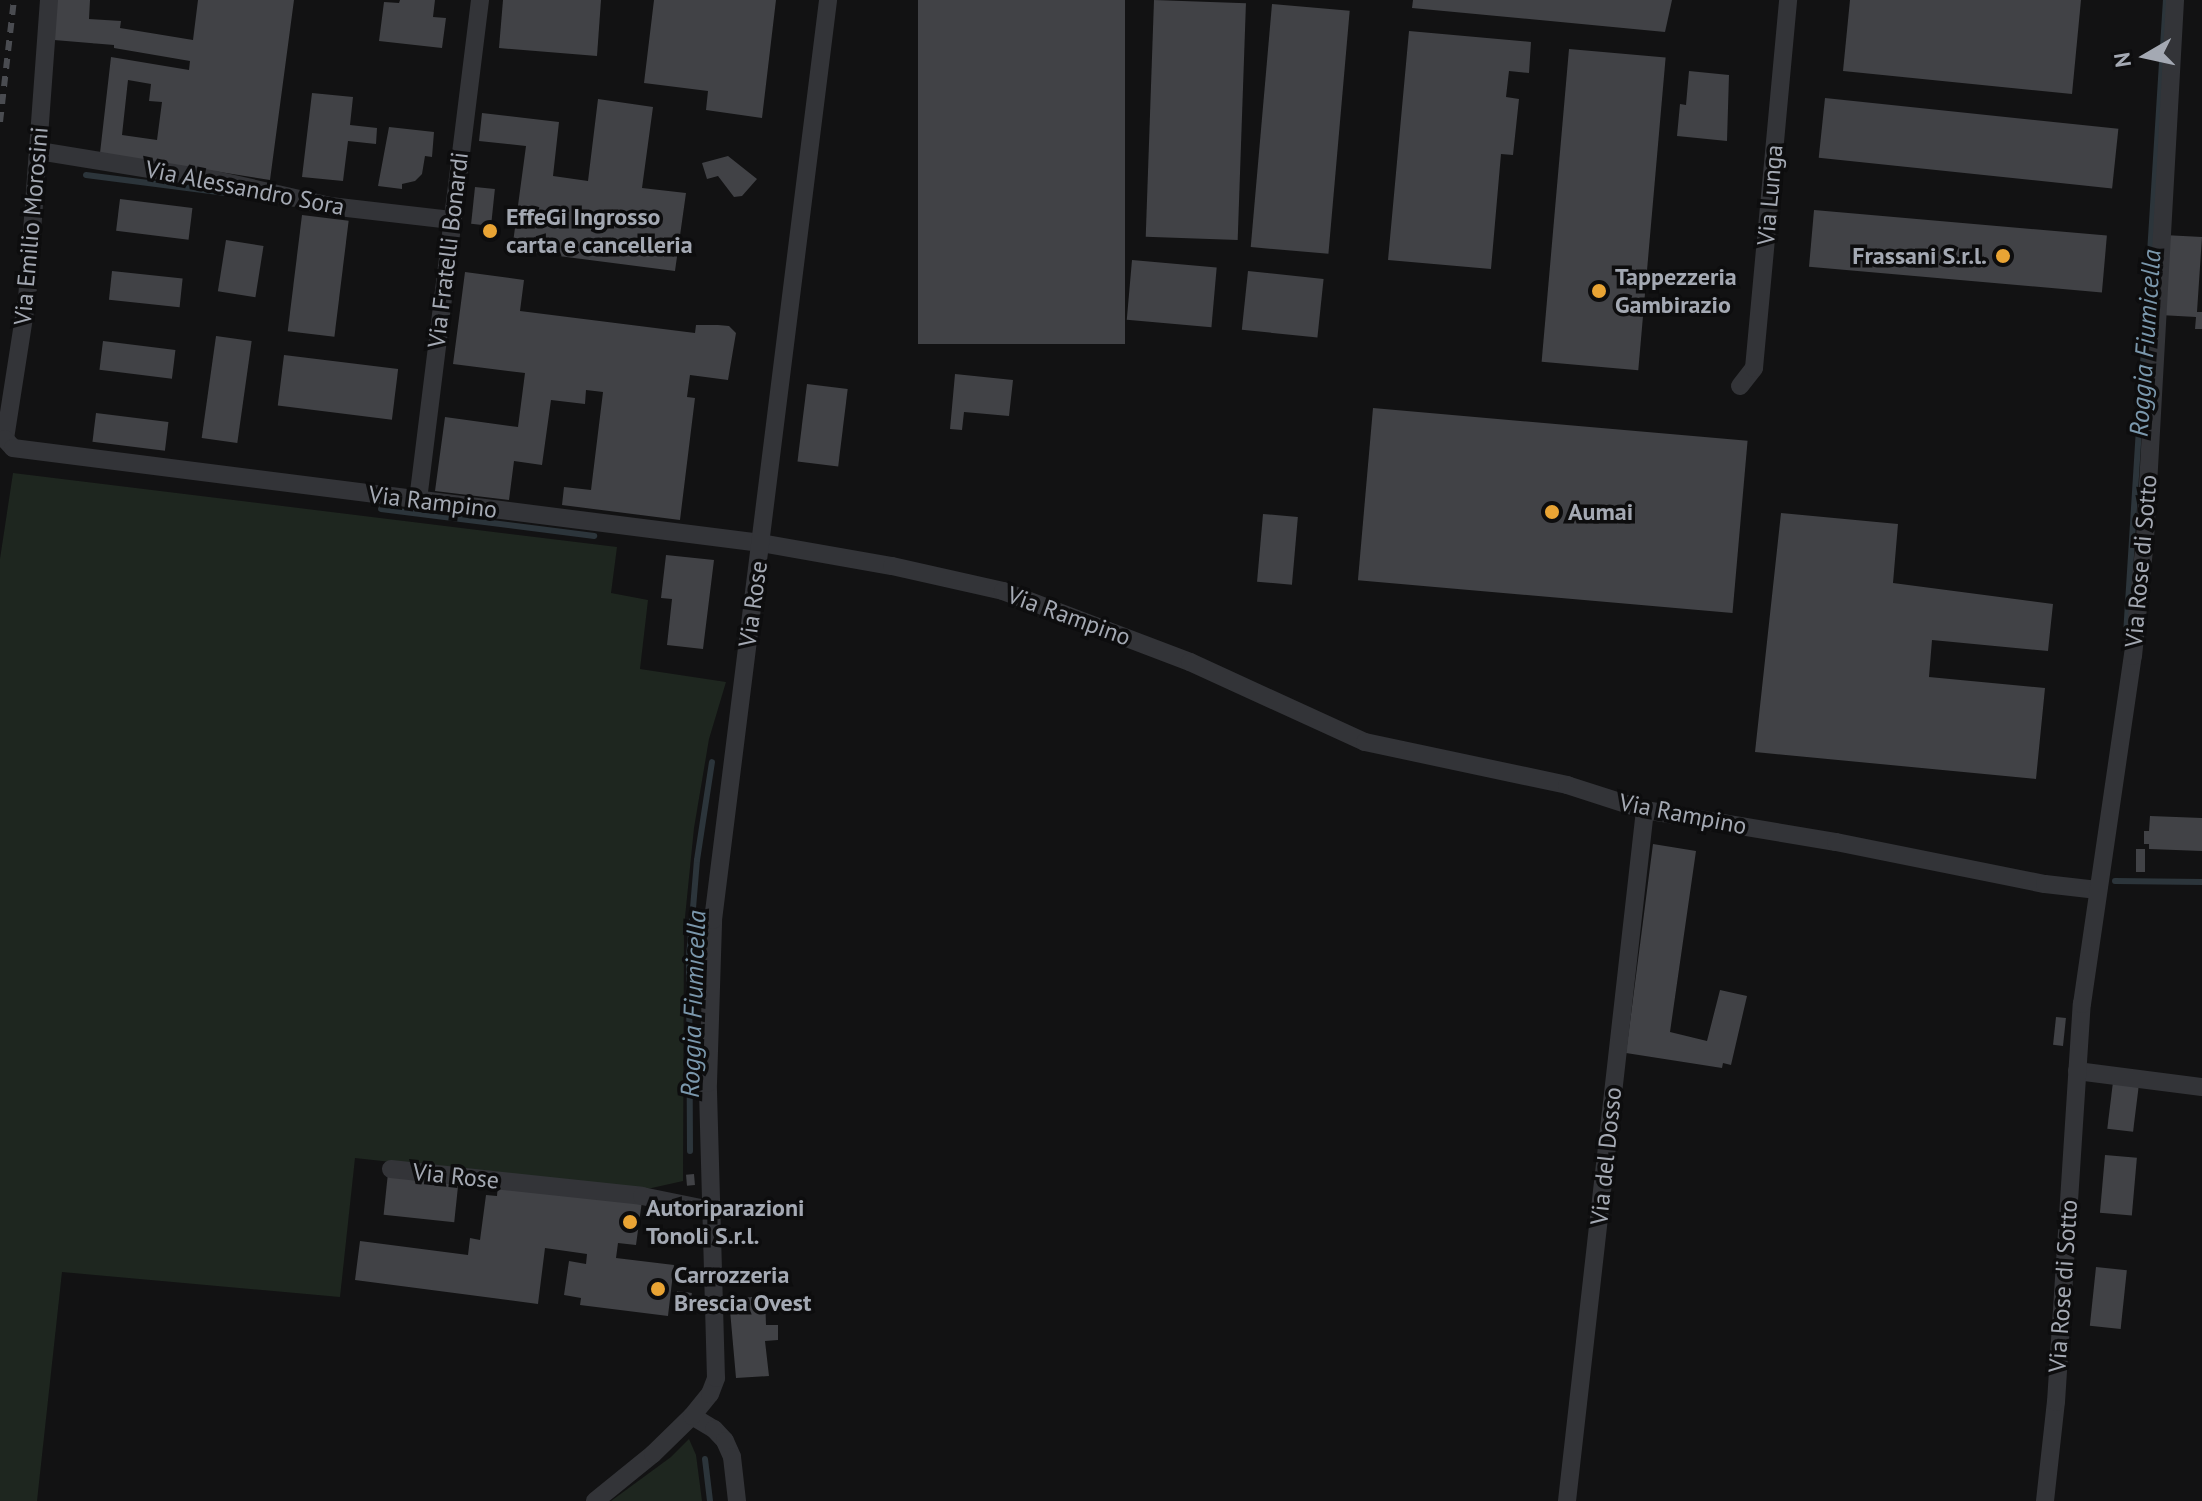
<!DOCTYPE html>
<html>
<head>
<meta charset="utf-8">
<style>
	body { margin:0 }
	#map { position:relative; width:2202px; height:1501px; overflow:hidden; background:#121213; font-family:"PT Sans",sans-serif }
	div>[style] { position:absolute }
	[style*='--x'] { left:calc(var(--x)*1px); top:calc(var(--y)*1px); width:calc(var(--w)*1px); rotate:calc(var(--a)*1deg) }
	.green>* { inset:0; background:#1e261f }
	.stream>* { height:6px; margin:-3px; padding:0 3px; transform-origin:3px; border-radius:3px; background:#2c353b }
	.building>* { inset:0; background:#414246; transform-origin:0 0 }
	.street>* { height:18px; margin:-9px; padding:0 9px; transform-origin:9px; border-radius:9px; background:#333438 }
	.rail>* { height:6px; margin-top:-3px; transform-origin:0; background:repeating-linear-gradient(90deg,#4a4c51 0 10px,transparent 0 18px) }
	.dots>* { width:22px; height:22px; translate:-50% -50%; box-sizing:border-box; border:4px solid #0d0d0e; border-radius:50% }
	span { translate:-50% -50%; white-space:nowrap; text-align:center; line-height:1.15; -webkit-text-stroke:7px #0d0d0e; paint-order:stroke }
	.street-label { font-size:24px; color:#a4a9b3 }
	.poi-label { font-size:24px; color:#a4a9b3; font-weight:700 }
	.left { translate:0 -50%; text-align:left }
	.right { translate:-100% -50%; text-align:right }
	.water-label { font-size:26px; color:#7b98ad; font-style:italic }
	.north { position:absolute; left:2106px; top:16px; width:80px; height:80px; -webkit-text-stroke:6px #0d0d0e; paint-order:stroke; rotate:261deg; font-size:22px; font-weight:700; line-height:32px; text-align:center; color:#a4a9b3 }
	.north::after { content:''; display:block; margin:auto; width:28px; height:36px; background:#a4a9b3; clip-path:polygon(50% 0,100% 100%,50% 72%,0 100%) }
</style>
</head>
<body>
<div id="map">
	<div class="green">
		<i style="clip-path:polygon(13px 473px,617px 547px,611px 593px,648px 600px,640px 669px,726px 682px,709px 739px,694px 828px,684px 927px,683px 1181px,647px 1189px,596px 1185px,355px 1158px,340px 1297px,62px 1272px,37px 1501px,0 1501px,0 559px)"></i>
		<i style="clip-path:polygon(689px 1439px,696px 1455px,702px 1501px,611px 1501px,671px 1457px)"></i>
	</div>
	<div class="stream">
		<i style="--x:86;--y:175;--w:141;--a:7.3"></i>
		<i style="--x:381;--y:509;--w:215;--a:7.2"></i>
		<i style="--x:2126;--y:635;--w:636;--a:-86.4"></i>
		<i style="--x:2115;--y:881;--w:87;--a:0.7"></i>
		<i style="--x:690;--y:1151;--w:194;--a:-90.3"></i>
		<i style="--x:689;--y:957;--w:97;--a:-85.3"></i>
		<i style="--x:697;--y:860;--w:99;--a:-81.3"></i>
		<i style="--x:705;--y:1459;--w:42;--a:83.2"></i>
	</div>
	<div class="building">
		<i style="clip-path:polygon(evenodd,56px 0,90px 0,89px 19px,121px 21px,120px 28px,193px 40px,198px 0,294px 0,270px 180px,100px 153px,111px 57px,189px 70px,190px 61px,114px 48px,114px 45px,54px 40px,56px 0,128px 80px,151px 84px,149px 101px,162px 102px,157px 140px,122px 135px,128px 80px)"></i>
		<i style="clip-path:polygon(400px 0,435px 0,433px 17px,446px 18px,442px 48px,379px 41px,384px 2px,399px 3px)"></i>
		<i style="clip-path:polygon(503px 0,601px 0,597px 56px,499px 48px)"></i>
		<i style="clip-path:polygon(654px 0,776px 0,762px 118px,706px 110px,708px 91px,644px 83px)"></i>
		<i style="left:918px;top:0;width:207px;height:344px"></i>
		<i style="left:1154px;top:0;width:92px;height:237px;rotate:2deg"></i>
		<i style="clip-path:polygon(1413px 0,1672px 0,1665px 32px,1412px 8px)"></i>
		<i style="clip-path:polygon(1850px 0,2081px 0,2072px 94px,1843px 71px)"></i>
		<i style="left:1272px;top:4px;width:78px;height:244px;rotate:5deg"></i>
		<i style="clip-path:polygon(1409px 31px,1531px 42px,1529px 73px,1509px 71px,1506px 97px,1519px 99px,1513px 155px,1501px 154px,1491px 269px,1388px 260px)"></i>
		<i style="left:1569px;top:49px;width:97px;height:314px;rotate:5deg"></i>
		<i style="clip-path:polygon(1689px 71px,1729px 75px,1727px 141px,1677px 136px,1680px 104px,1686px 105px)"></i>
		<i style="clip-path:polygon(312px 93px,353px 97px,350px 125px,377px 128px,376px 144px,348px 141px,343px 181px,302px 177px)"></i>
		<i style="left:1825px;top:98px;width:295px;height:60px;rotate:6deg"></i>
		<i style="clip-path:polygon(598px 99px,653px 107px,642px 188px,686px 193px,675px 271px,512px 250px,526px 146px,479px 141px,482px 113px,559px 122px,553px 176px,588px 181px)"></i>
		<i style="clip-path:polygon(389px 127px,434px 132px,432px 157px,425px 156px,422px 174px,415px 181px,402px 184px,402px 189px,378px 186px)"></i>
		<i style="clip-path:polygon(728px 156px,757px 179px,742px 196px,734px 197px,718px 176px,707px 179px,702px 163px)"></i>
		<i style="left:475px;top:187px;width:20px;height:37px;rotate:6deg"></i>
		<i style="left:120px;top:199px;width:73px;height:32px;rotate:7deg"></i>
		<i style="left:1814px;top:210px;width:294px;height:57px;rotate:5deg"></i>
		<i style="left:302px;top:215px;width:47px;height:117px;rotate:7deg"></i>
		<i style="clip-path:polygon(2164px 235px,2202px 237px,2197px 312px,2202px 312px,2202px 329px,2195px 329px,2196px 317px,2160px 315px)"></i>
		<i style="left:226px;top:240px;width:38px;height:52px;rotate:9deg"></i>
		<i style="left:1132px;top:260px;width:85px;height:60px;rotate:5deg"></i>
		<i style="left:112px;top:271px;width:71px;height:29px;rotate:6deg"></i>
		<i style="left:1248px;top:271px;width:76px;height:59px;rotate:6deg"></i>
		<i style="clip-path:polygon(465px 272px,524px 280px,520px 311px,695px 333px,696px 325px,718px 325px,729px 326px,736px 333px,728px 380px,690px 375px,687px 397px,695px 398px,680px 520px,562px 505px,564px 487px,591px 490px,603px 392px,586px 390px,585px 404px,551px 400px,542px 465px,514px 461px,509px 500px,435px 491px,445px 417px,518px 427px,525px 373px,453px 364px)"></i>
		<i style="left:216px;top:336px;width:36px;height:103px;rotate:8deg"></i>
		<i style="left:103px;top:341px;width:73px;height:29px;rotate:7deg"></i>
		<i style="left:284px;top:355px;width:115px;height:51px;rotate:7deg"></i>
		<i style="clip-path:polygon(955px 374px,1013px 380px,1009px 416px,964px 412px,962px 430px,950px 429px)"></i>
		<i style="left:807px;top:384px;width:41px;height:78px;rotate:7deg"></i>
		<i style="left:1373px;top:408px;width:376px;height:173px;rotate:5deg"></i>
		<i style="left:96px;top:413px;width:73px;height:29px;rotate:7deg"></i>
		<i style="clip-path:polygon(1781px 513px,1898px 524px,1893px 583px,2053px 604px,2048px 651px,1932px 640px,1929px 677px,2045px 688px,2036px 779px,1755px 752px)"></i>
		<i style="left:1263px;top:514px;width:35px;height:68px;rotate:5deg"></i>
		<i style="clip-path:polygon(666px 555px,714px 560px,703px 649px,667px 645px,672px 599px,661px 598px)"></i>
		<i style="clip-path:polygon(2150px 816px,2202px 818px,2202px 851px,2149px 849px,2149px 844px,2144px 844px,2144px 831px,2149px 831px)"></i>
		<i style="clip-path:polygon(1653px 844px,1696px 851px,1670px 1032px,1707px 1041px,1720px 990px,1747px 996px,1731px 1065px,1723px 1063px,1722px 1068px,1626px 1053px)"></i>
		<i style="left:2136px;top:849px;width:9px;height:23px"></i>
		<i style="left:2056px;top:1017px;width:10px;height:28px;rotate:6deg"></i>
		<i style="left:2113px;top:1082px;width:26px;height:47px;rotate:7deg"></i>
		<i style="left:2105px;top:1155px;width:32px;height:58px;rotate:5deg"></i>
		<i style="left:388px;top:1173px;width:71px;height:42px;rotate:6deg"></i>
		<i style="left:694px;top:1174px;width:11px;height:8px;rotate:85deg"></i>
		<i style="clip-path:polygon(498px 1183px,642px 1201px,636px 1245px,618px 1243px,616px 1258px,674px 1265px,668px 1316px,580px 1305px,581px 1298px,564px 1295px,569px 1261px,586px 1264px,587px 1254px,545px 1248px,538px 1304px,355px 1280px,360px 1241px,468px 1255px,470px 1238px,480px 1240px,486px 1195px,497px 1196px)"></i>
		<i style="left:2096px;top:1267px;width:31px;height:59px;rotate:6deg"></i>
		<i style="left:677px;top:1291px;width:15px;height:17px;rotate:8deg"></i>
		<i style="clip-path:polygon(765px 1296px,766px 1325px,778px 1325px,778px 1340px,765px 1341px,769px 1376px,736px 1378px,729px 1299px)"></i>
	</div>
	<div class="street">
		<i style="--x:49;--y:0;--w:299;--a:94.2"></i>
		<i style="--x:27;--y:298;--w:143;--a:98.9"></i>
		<i style="--x:5;--y:439;--w:12;--a:48"></i>
		<i style="--x:13;--y:448;--w:754;--a:7.24"></i>
		<i style="--x:761;--y:543;--w:133;--a:10"></i>
		<i style="--x:892;--y:566;--w:114;--a:12.7"></i>
		<i style="--x:1003;--y:591;--w:200;--a:20.8"></i>
		<i style="--x:1190;--y:662;--w:192;--a:24.6"></i>
		<i style="--x:1365;--y:742;--w:207;--a:12"></i>
		<i style="--x:1567;--y:785;--w:82;--a:17.8"></i>
		<i style="--x:1645;--y:810;--w:194;--a:9.5"></i>
		<i style="--x:1836;--y:842;--w:213;--a:11.4"></i>
		<i style="--x:2045;--y:884;--w:53;--a:6.5"></i>
		<i style="--x:39;--y:151;--w:179;--a:9.3"></i>
		<i style="--x:216;--y:180;--w:117;--a:12.8"></i>
		<i style="--x:330;--y:206;--w:122;--a:6.6"></i>
		<i style="--x:1740;--y:386;--w:23;--a:-52"></i>
		<i style="--x:1754;--y:368;--w:370;--a:-84.7"></i>
		<i style="--x:418;--y:500;--w:504;--a:-82.93"></i>
		<i style="--x:2077;--y:1071;--w:126;--a:7.3"></i>
		<i style="--x:391;--y:1169;--w:252;--a:6.1"></i>
		<i style="--x:642;--y:1196;--w:70;--a:11.5"></i>
		<i style="--x:692;--y:1416;--w:26;--a:31"></i>
		<i style="--x:714;--y:1429;--w:16;--a:47"></i>
		<i style="--x:725;--y:1441;--w:17;--a:66"></i>
		<i style="--x:732;--y:1457;--w:44;--a:83.5"></i>
		<i style="--x:595;--y:1501;--w:75;--a:-39"></i>
		<i style="--x:653;--y:1454;--w:54;--a:-44.3"></i>
		<i style="--x:692;--y:1416;--w:28;--a:-51"></i>
		<i style="--x:710;--y:1394;--w:17;--a:-69"></i>
		<i style="--x:716;--y:1378;--w:295;--a:-91.6"></i>
		<i style="--x:708;--y:1083;--w:163;--a:-88.2"></i>
		<i style="--x:713;--y:920;--w:927;--a:-82.87"></i>
		<i style="--x:1567;--y:1501;--w:695;--a:-83.56"></i>
		<i style="--x:2045;--y:1501;--w:100;--a:-83.7"></i>
		<i style="--x:2056;--y:1402;--w:399;--a:-86.3"></i>
		<i style="--x:2082;--y:1004;--w:352;--a:-81.7"></i>
		<i style="--x:2133;--y:656;--w:118;--a:-84.1"></i>
		<i style="--x:2145;--y:539;--w:540;--a:-86.81"></i>
	</div>
	<div class="rail">
		<i style="--x:0;--y:122;--w:123;--a:-83.5"></i>
	</div>
	<div class="dots">
		<i style="left:490px;top:231px;background:#e9a434"></i>
		<i style="left:2003px;top:256px;background:#e9a434"></i>
		<i style="left:1599px;top:291px;background:#e9a434"></i>
		<i style="left:1552px;top:512px;background:#e9a434"></i>
		<i style="left:630px;top:1222px;background:#e9a434"></i>
		<i style="left:658px;top:1289px;background:#e9a434"></i>
	</div>
	<div class="street-label">
		<span style="left:245px;top:188px;rotate:11deg">Via Alessandro Sora</span>
		<span style="left:1770px;top:195px;rotate:-85deg">Via Lunga</span>
		<span style="left:31px;top:226px;rotate:-85deg">Via Emilio Morosini</span>
		<span style="left:448px;top:250px;rotate:-83deg">Via Fratelli Bonardi</span>
		<span style="left:433px;top:502px;rotate:7deg">Via Rampino</span>
		<span style="left:2141px;top:561px;rotate:-85deg">Via Rose di Sotto</span>
		<span style="left:753px;top:604px;rotate:-82deg">Via Rose</span>
		<span style="left:1069px;top:616px;rotate:20deg">Via Rampino</span>
		<span style="left:1683px;top:814px;rotate:11deg">Via Rampino</span>
		<span style="left:1606px;top:1156px;rotate:-84deg">Via del Dosso</span>
		<span style="left:456px;top:1176px;rotate:6deg">Via Rose</span>
		<span style="left:2063px;top:1286px;rotate:-86deg">Via Rose di Sotto</span>
	</div>
	<div class="poi-label">
		<span class="left" style="left:506px;top:231px">EffeGi Ingrosso<br>carta e cancelleria</span>
		<span class="right" style="left:1987px;top:256px">Frassani S.r.l.</span>
		<span class="left" style="left:1615px;top:291px">Tappezzeria<br>Gambirazio</span>
		<span class="left" style="left:1568px;top:512px">Aumai</span>
		<span class="left" style="left:646px;top:1222px">Autoriparazioni<br>Tonoli S.r.l.</span>
		<span class="left" style="left:674px;top:1289px">Carrozzeria<br>Brescia Ovest</span>
	</div>
	<div class="water-label">
		<span style="left:2145px;top:343px;rotate:-86deg">Roggia Fiumicella</span>
		<span style="left:693px;top:1004px;rotate:-88deg">Roggia Fiumicella</span>
	</div>
	<div class="north">N</div>
</div>
</body>
</html>
